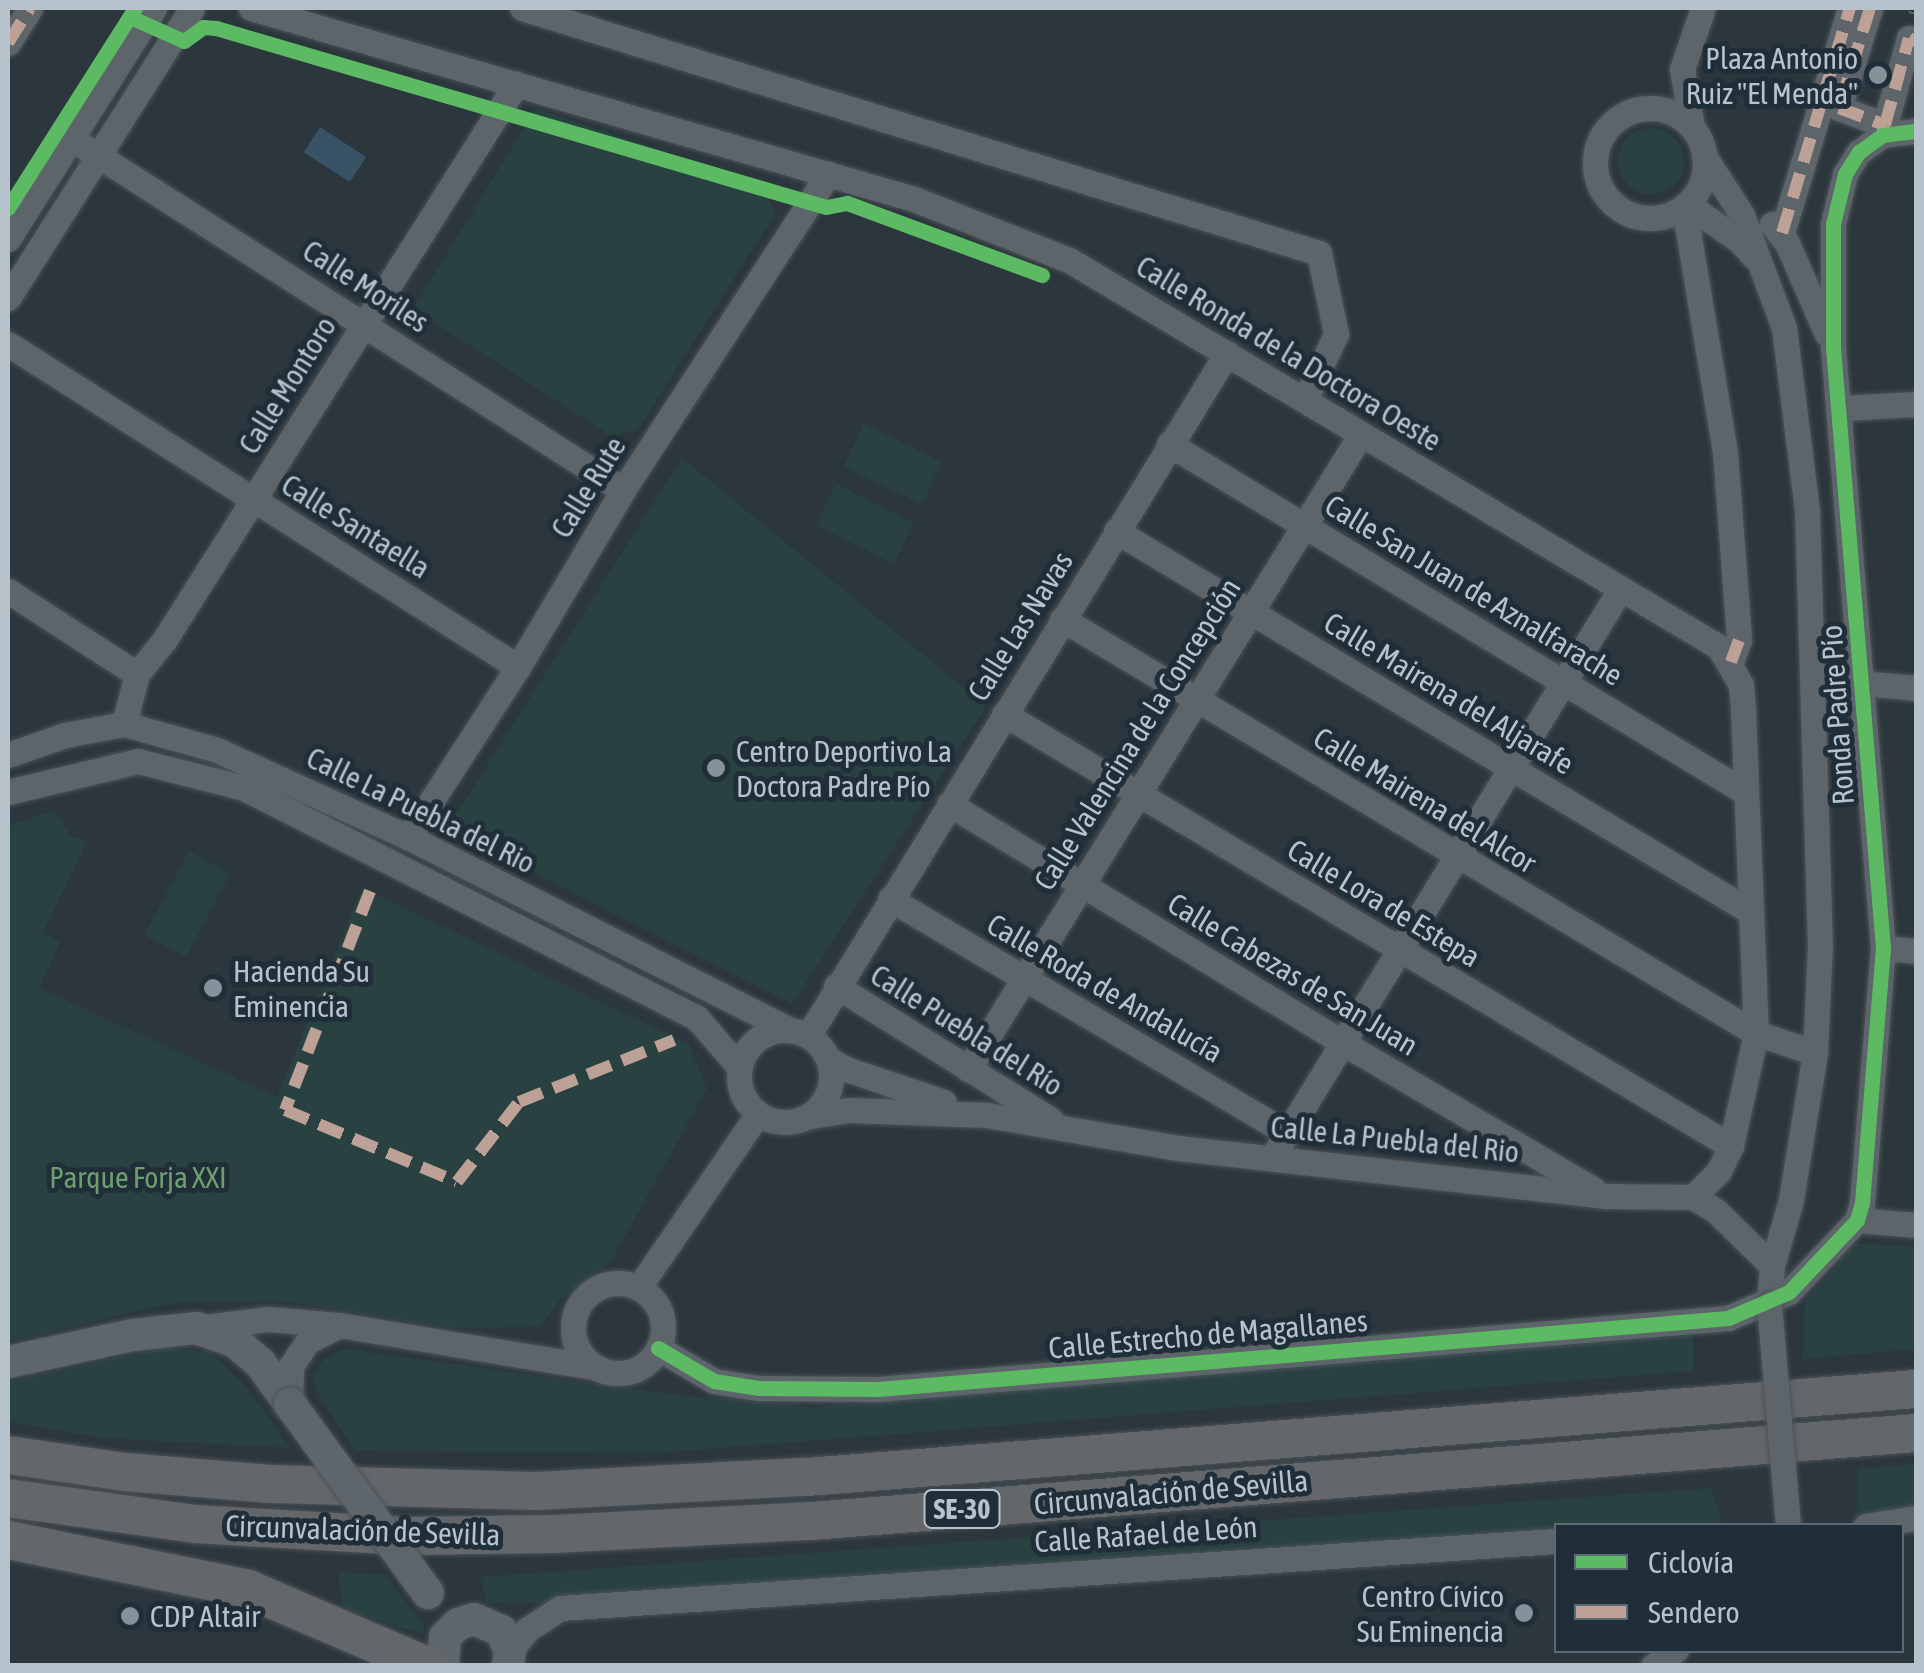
<!DOCTYPE html>
<html>
<head>
<meta charset="utf-8">
<style>
	body { margin:0 }
	#map { position:relative; width:1924px; height:1673px; overflow:hidden; background:#2c363d; font-family:"Asap Condensed",sans-serif }
	div>[style] { position:absolute }
	[style*='--x'] { left:calc(var(--x)*1px); top:calc(var(--y)*1px); width:calc(var(--w)*1px); rotate:calc(var(--a)*1deg) }
	.green>* { inset:0; background:#294241; transform-origin:0 0 }
	.round { border-radius:50% }
	.water>* { inset:0; background:#385366; transform-origin:0 0 }
	.roads { filter:drop-shadow(0 0 2px #4b5257) drop-shadow(0 0 2px #4b5257) }
	.minor>* { height:25px; margin:-12.5px; padding:0 12.5px; transform-origin:12.5px; border-radius:12.5px; background:#5d646a }
	.minor>.ring { margin:-12.5px; padding:0; box-sizing:content-box; background:none; border:25px solid #5d646a; border-radius:50% }
	.major>* { height:32px; margin:-16px; padding:0 16px; transform-origin:16px; border-radius:16px; background:#5f666b }
	.highway>* { height:38px; margin:-19px; padding:0 19px; transform-origin:19px; border-radius:19px; background:#63676a }
	.rail>* { height:10px; margin-top:-5px; transform-origin:0; background:repeating-linear-gradient(90deg,#1f2e38 0 19px,#61686e 0 38px); box-sizing:border-box; border-block:2px solid #61686e }
	.bridges { filter:drop-shadow(0 0 2px #4b5257) drop-shadow(0 0 2px #4b5257) }
	.minor-bridge>* { height:25px; margin:-12.5px; padding:0 12.5px; transform-origin:12.5px; border-radius:12.5px; background:#5d646a }
	.major-bridge>* { height:32px; margin:-16px; padding:0 16px; transform-origin:16px; border-radius:16px; background:#5f666b }
	.quiet>* { height:12px; margin-top:-6px; transform-origin:0; background:repeating-linear-gradient(90deg,#bda197 0 25px,transparent 0 37px) }
	.cycleway>* { height:15px; margin:-7.5px; padding:0 7.5px; transform-origin:7.5px; border-radius:7.5px; background:#5cba63 }
	.dots>* { width:28px; height:28px; translate:-50% -50%; box-sizing:border-box; border:5px solid #1f2e38; border-radius:50% }
	span { translate:-50% -50%; white-space:nowrap; text-align:center; line-height:1.15; -webkit-text-stroke:10px #1f2e38; paint-order:stroke }
	.shield-label span { padding:2px 8px; background:#1f2e38; border:2px solid; border-radius:8px; -webkit-text-stroke-width:0 }
	.shield-label { font-size:28px; color:#b7c3cc; font-weight:700 }
	.poi-label { font-size:30px; color:#b7c3cc }
	.right { translate:-100% -50%; text-align:right }
	.left { translate:0 -50%; text-align:left }
	.street-label { font-size:30px; color:#b7c3cc }
	.park-label { font-size:30px; color:#6e9e70 }
	.frame { position:absolute; inset:0; border:10px solid #b7c3cc; pointer-events:none }
	.legend { position:absolute; left:1554px; top:1523px; width:350px; height:130px; box-sizing:border-box; background:#1f2e38; border:2px solid #5c6a73; margin:0; padding:12px 18px; list-style:none; font-size:30px; color:#b7c3cc }
	.legend li { display:flex; align-items:center; gap:20px; height:50px }
	.legend b { width:50px; border:2px solid #5c6a73 }
</style>
</head>
<body>
<div id="map">
	<div class="green">
		<i style="clip-path:polygon(536px 108px,766px 187px,775px 214px,638px 429px,613px 437px,413px 309px)"></i>
		<i class="round" style="left:1618px;top:128px;width:66px;height:66px"></i>
		<i style="left:864px;top:424px;width:87px;height:47px;rotate:26deg"></i>
		<i style="clip-path:polygon(682px 458px,986px 706px,792px 1004px,447px 829px)"></i>
		<i style="left:836px;top:484px;width:87px;height:46px;rotate:26deg"></i>
		<i style="clip-path:polygon(55px 810px,71px 836px,87px 842px,43px 932px,60px 943px,39px 988px,277px 1097px,362px 888px,689px 1044px,707px 1089px,610px 1263px,559px 1301px,540px 1327px,451px 1328px,289px 1302px,173px 1303px,8px 1342px,8px 826px)"></i>
		<i style="left:189px;top:851px;width:47px;height:95px;rotate:28deg"></i>
		<i style="clip-path:polygon(1855px 1243px,1916px 1247px,1916px 1349px,1803px 1359px,1805px 1301px)"></i>
		<i style="clip-path:polygon(1693px 1335px,1693px 1371px,657px 1453px,355px 1451px,319px 1396px,313px 1376px,323px 1360px,345px 1349px,670px 1394px,815px 1407px)"></i>
		<i style="clip-path:polygon(162px 1348px,209px 1351px,249px 1390px,289px 1448px,104px 1438px,8px 1422px,8px 1382px)"></i>
		<i style="clip-path:polygon(1916px 1464px,1916px 1505px,1856px 1516px,1858px 1469px)"></i>
		<i style="clip-path:polygon(1711px 1488px,1723px 1524px,1556px 1526px,1556px 1530px,554px 1603px,487px 1603px,480px 1577px)"></i>
		<i style="clip-path:polygon(338px 1572px,386px 1575px,425px 1627px,422px 1634px,343px 1609px)"></i>
	</div>
	<div class="water">
		<i style="left:320px;top:127px;width:55px;height:30px;rotate:33deg"></i>
	</div>
	<div class="roads">
		<div class="minor">
			<i style="--x:251;--y:8;--w:690;--a:16.07"></i>
			<i style="--x:914;--y:199;--w:167;--a:21.5"></i>
			<i style="--x:1069;--y:260;--w:756;--a:30.77"></i>
			<i style="--x:1719;--y:647;--w:44;--a:59.9"></i>
			<i style="--x:1741;--y:685;--w:25;--a:85"></i>
			<i style="--x:1743;--y:710;--w:323;--a:87.7"></i>
			<i style="--x:1756;--y:1033;--w:116;--a:102.5"></i>
			<i style="--x:1731;--y:1146;--w:28;--a:116"></i>
			<i style="--x:1719;--y:1171;--w:37;--a:135"></i>
			<i style="--x:522;--y:8;--w:834;--a:17.09"></i>
			<i style="--x:1319;--y:253;--w:83;--a:78.1"></i>
			<i style="--x:1336;--y:334;--w:73;--a:115.2"></i>
			<i style="--x:1870;--y:8;--w:105;--a:107.2"></i>
			<i style="--x:1839;--y:108;--w:49;--a:20.3"></i>
			<i style="--x:1885;--y:125;--w:10;--a:107"></i>
			<i style="--x:8;--y:43;--w:41;--a:-57.8"></i>
			<i class="ring" style="left:1595px;top:108px;width:85px;height:85px"></i>
			<i style="--x:1885;--y:125;--w:90;--a:-74.6"></i>
			<i style="--x:1909;--y:38;--w:8;--a:30"></i>
			<i style="--x:1692;--y:127;--w:59;--a:-99.8"></i>
			<i style="--x:1682;--y:69;--w:65;--a:-71"></i>
			<i style="--x:72;--y:139;--w:653;--a:32.5"></i>
			<i style="--x:1704;--y:156;--w:70;--a:57.2"></i>
			<i style="--x:1742;--y:215;--w:121;--a:69.6"></i>
			<i style="--x:1784;--y:328;--w:183;--a:82.8"></i>
			<i style="--x:1807;--y:510;--w:436;--a:88.3"></i>
			<i style="--x:1820;--y:946;--w:107;--a:92.7"></i>
			<i style="--x:1815;--y:1053;--w:149;--a:99.3"></i>
			<i style="--x:1791;--y:1200;--w:69;--a:106.1"></i>
			<i style="--x:1772;--y:1266;--w:38;--a:95"></i>
			<i style="--x:1687;--y:204;--w:65;--a:34.9"></i>
			<i style="--x:1740;--y:241;--w:20;--a:49"></i>
			<i style="--x:1684;--y:207;--w:248;--a:80.5"></i>
			<i style="--x:1725;--y:452;--w:189;--a:85.7"></i>
			<i style="--x:1739;--y:640;--w:23;--a:110"></i>
			<i style="--x:1772;--y:224;--w:24;--a:52"></i>
			<i style="--x:1787;--y:243;--w:99;--a:66.3"></i>
			<i style="--x:1782;--y:233;--w:235;--a:-73.2"></i>
			<i style="--x:8;--y:239;--w:273;--a:-57.7"></i>
			<i style="--x:8;--y:298;--w:343;--a:-57.6"></i>
			<i style="--x:8;--y:344;--w:604;--a:32.35"></i>
			<i style="--x:1841;--y:408;--w:75;--a:-3.1"></i>
			<i style="--x:1169;--y:444;--w:673;--a:31.14"></i>
			<i style="--x:1116;--y:531;--w:737;--a:30.95"></i>
			<i style="--x:8;--y:591;--w:153;--a:32.8"></i>
			<i style="--x:1062;--y:619;--w:808;--a:30.82"></i>
			<i style="--x:1756;--y:1033;--w:62;--a:18.7"></i>
			<i style="--x:1862;--y:683;--w:54;--a:5.3"></i>
			<i style="--x:1004;--y:714;--w:846;--a:30.72"></i>
			<i style="--x:124;--y:724;--w:52;--a:-75.4"></i>
			<i style="--x:137;--y:674;--w:45;--a:-51.3"></i>
			<i style="--x:165;--y:639;--w:657;--a:-57.69"></i>
			<i style="--x:8;--y:755;--w:60;--a:-19.3"></i>
			<i style="--x:65;--y:735;--w:60;--a:-10.6"></i>
			<i style="--x:124;--y:724;--w:97;--a:15.6"></i>
			<i style="--x:217;--y:750;--w:210;--a:24.5"></i>
			<i style="--x:408;--y:837;--w:428;--a:26.8"></i>
			<i style="--x:8;--y:792;--w:134;--a:-13.4"></i>
			<i style="--x:138;--y:761;--w:109;--a:14.3"></i>
			<i style="--x:244;--y:788;--w:508;--a:26.92"></i>
			<i style="--x:697;--y:1018;--w:66;--a:49.3"></i>
			<i style="--x:949;--y:804;--w:461;--a:31.2"></i>
			<i style="--x:1343;--y:1043;--w:290;--a:30.3"></i>
			<i style="--x:408;--y:837;--w:202;--a:-57.1"></i>
			<i style="--x:518;--y:667;--w:206;--a:-59.3"></i>
			<i style="--x:623;--y:490;--w:377;--a:-57"></i>
			<i style="--x:890;--y:899;--w:462;--a:30.5"></i>
			<i style="--x:1883;--y:948;--w:33;--a:5"></i>
			<i style="--x:836;--y:986;--w:253;--a:31.9"></i>
			<i class="ring" style="left:739px;top:1030px;width:67px;height:67px"></i>
			<i style="--x:808;--y:1036;--w:801;--a:-58.47"></i>
			<i style="--x:828;--y:1059;--w:21;--a:29"></i>
			<i style="--x:846;--y:1069;--w:103;--a:18.6"></i>
			<i style="--x:968;--y:1069;--w:747;--a:-58.25"></i>
			<i style="--x:811;--y:1116;--w:39;--a:-9"></i>
			<i style="--x:850;--y:1110;--w:137;--a:2.1"></i>
			<i style="--x:987;--y:1115;--w:194;--a:9.8"></i>
			<i style="--x:1178;--y:1148;--w:431;--a:6.4"></i>
			<i style="--x:1606;--y:1196;--w:87;--a:0.7"></i>
			<i style="--x:1693;--y:1197;--w:27;--a:31"></i>
			<i style="--x:1716;--y:1211;--w:78;--a:44.5"></i>
			<i style="--x:1272;--y:1158;--w:668;--a:-58.52"></i>
			<i style="--x:1857;--y:1220;--w:59;--a:4.8"></i>
			<i class="ring" style="left:573px;top:1283px;width:65px;height:65px"></i>
			<i style="--x:639;--y:1287;--w:210;--a:-55.5"></i>
			<i style="--x:197;--y:1328;--w:72;--a:-7.2"></i>
			<i style="--x:268;--y:1319;--w:71;--a:4.8"></i>
			<i style="--x:339;--y:1325;--w:263;--a:9.4"></i>
			<i style="--x:658;--y:1348;--w:65;--a:30.5"></i>
			<i style="--x:714;--y:1381;--w:46;--a:8.8"></i>
			<i style="--x:759;--y:1388;--w:119;--a:0.5"></i>
			<i style="--x:878;--y:1389;--w:853;--a:-4.77"></i>
			<i style="--x:1728;--y:1318;--w:66;--a:-23.1"></i>
			<i style="--x:1789;--y:1292;--w:99;--a:-46.6"></i>
			<i style="--x:1857;--y:1220;--w:18;--a:-74"></i>
			<i style="--x:1862;--y:1203;--w:256;--a:-85.3"></i>
			<i style="--x:1883;--y:948;--w:602;--a:-94.76"></i>
			<i style="--x:1833;--y:348;--w:124;--a:-90"></i>
			<i style="--x:1833;--y:224;--w:51;--a:-76.5"></i>
			<i style="--x:1845;--y:174;--w:26;--a:-58"></i>
			<i style="--x:1859;--y:152;--w:29;--a:-36"></i>
			<i style="--x:1882;--y:135;--w:34;--a:-7"></i>
			<i style="--x:290;--y:1404;--w:38;--a:-88"></i>
			<i style="--x:291;--y:1366;--w:30;--a:-56"></i>
			<i style="--x:308;--y:1341;--w:35;--a:-27"></i>
			<i style="--x:1866;--y:1526;--w:51;--a:-9.1"></i>
			<i style="--x:510;--y:1651;--w:28;--a:-51"></i>
			<i style="--x:528;--y:1629;--w:38;--a:-33"></i>
			<i style="--x:560;--y:1608;--w:998;--a:-3.85"></i>
			<i style="--x:1653;--y:1666;--w:28;--a:-35"></i>
		</div>
		<div class="major">
			<i style="--x:8;--y:1362;--w:128;--a:-12.2"></i>
			<i style="--x:133;--y:1335;--w:63;--a:-6.3"></i>
			<i style="--x:196;--y:1328;--w:40;--a:18.9"></i>
			<i style="--x:234;--y:1341;--w:34;--a:40"></i>
			<i style="--x:260;--y:1363;--w:51;--a:53.8"></i>
			<i style="--x:443;--y:1666;--w:29;--a:-86"></i>
			<i style="--x:445;--y:1637;--w:18;--a:-45"></i>
			<i style="--x:458;--y:1624;--w:17;--a:-17"></i>
			<i style="--x:474;--y:1619;--w:30;--a:24"></i>
			<i style="--x:501;--y:1631;--w:22;--a:66"></i>
			<i style="--x:510;--y:1651;--w:15;--a:98"></i>
		</div>
		<div class="highway">
			<i style="--x:8;--y:1455;--w:118;--a:8.3"></i>
			<i style="--x:125;--y:1472;--w:146;--a:4.7"></i>
			<i style="--x:271;--y:1484;--w:265;--a:1.5"></i>
			<i style="--x:536;--y:1491;--w:271;--a:-3"></i>
			<i style="--x:807;--y:1477;--w:1112;--a:-4.54"></i>
			<i style="--x:8;--y:1498;--w:189;--a:7.9"></i>
			<i style="--x:195;--y:1524;--w:210;--a:3.3"></i>
			<i style="--x:405;--y:1536;--w:148;--a:-0.8"></i>
			<i style="--x:553;--y:1534;--w:259;--a:-2.9"></i>
			<i style="--x:812;--y:1521;--w:1108;--a:-4.56"></i>
			<i style="--x:8;--y:1540;--w:245;--a:11.5"></i>
			<i style="--x:248;--y:1589;--w:195;--a:23.3"></i>
		</div>
	</div>
	<div class="rail">
		<i style="--x:1910;--y:8;--w:6;--a:18"></i>
	</div>
	<div class="bridges">
		<div class="minor-bridge">
			<i style="--x:1769;--y:1304;--w:223;--a:85.1"></i>
		</div>
		<div class="major-bridge">
			<i style="--x:290;--y:1404;--w:234;--a:53.9"></i>
		</div>
	</div>
	<div class="quiet">
		<i style="--x:1870;--y:8;--w:105;--a:107.2"></i>
		<i style="--x:1839;--y:108;--w:49;--a:20.3"></i>
		<i style="--x:1885;--y:125;--w:10;--a:107"></i>
		<i style="--x:8;--y:43;--w:41;--a:-57.8"></i>
		<i style="--x:1885;--y:125;--w:90;--a:-74.6"></i>
		<i style="--x:1909;--y:38;--w:8;--a:30"></i>
		<i style="--x:1782;--y:233;--w:235;--a:-73.2"></i>
		<i style="--x:1731;--y:662;--w:23;--a:-70"></i>
		<i style="--x:370;--y:891;--w:235;--a:111.2"></i>
		<i style="--x:285;--y:1110;--w:186;--a:22.7"></i>
		<i style="--x:457;--y:1182;--w:101;--a:-52.2"></i>
		<i style="--x:519;--y:1102;--w:167;--a:-21.8"></i>
	</div>
	<div class="cycleway">
		<i style="--x:130;--y:17;--w:59;--a:24"></i>
		<i style="--x:184;--y:41;--w:24;--a:-36"></i>
		<i style="--x:203;--y:27;--w:13;--a:4"></i>
		<i style="--x:216;--y:28;--w:618;--a:16.35"></i>
		<i style="--x:809;--y:202;--w:18;--a:16"></i>
		<i style="--x:826;--y:207;--w:21;--a:-11"></i>
		<i style="--x:847;--y:203;--w:208;--a:20.3"></i>
		<i style="--x:8;--y:208;--w:237;--a:-57.6"></i>
		<i style="--x:658;--y:1348;--w:65;--a:30.5"></i>
		<i style="--x:714;--y:1381;--w:46;--a:8.8"></i>
		<i style="--x:759;--y:1388;--w:119;--a:0.5"></i>
		<i style="--x:878;--y:1389;--w:853;--a:-4.77"></i>
		<i style="--x:1728;--y:1318;--w:66;--a:-23.1"></i>
		<i style="--x:1789;--y:1292;--w:99;--a:-46.6"></i>
		<i style="--x:1857;--y:1220;--w:18;--a:-74"></i>
		<i style="--x:1862;--y:1203;--w:256;--a:-85.3"></i>
		<i style="--x:1883;--y:948;--w:602;--a:-94.76"></i>
		<i style="--x:1833;--y:348;--w:124;--a:-90"></i>
		<i style="--x:1833;--y:224;--w:51;--a:-76.5"></i>
		<i style="--x:1845;--y:174;--w:26;--a:-58"></i>
		<i style="--x:1859;--y:152;--w:29;--a:-36"></i>
		<i style="--x:1882;--y:135;--w:34;--a:-7"></i>
	</div>
	<div class="dots">
		<i style="left:1878px;top:75px;background:#86929a"></i>
		<i style="left:716px;top:768px;background:#86929a"></i>
		<i style="left:213px;top:988px;background:#86929a"></i>
		<i style="left:1524px;top:1613px;background:#86929a"></i>
		<i style="left:130px;top:1616px;background:#86929a"></i>
	</div>
	<div class="shield-label">
		<span style="left:962px;top:1509px">SE-30</span>
	</div>
	<div class="poi-label">
		<span class="right" style="left:1858px;top:75px">Plaza Antonio<br>Ruiz "El Menda"</span>
		<span class="left" style="left:736px;top:768px">Centro Deportivo La<br>Doctora Padre Pío</span>
		<span class="left" style="left:233px;top:988px">Hacienda Su<br>Eminencia</span>
		<span class="right" style="left:1504px;top:1613px">Centro Cívico<br>Su Eminencia</span>
		<span class="left" style="left:150px;top:1616px">CDP Altair</span>
	</div>
	<div class="street-label">
		<span style="left:366px;top:286px;rotate:33deg">Calle Moriles</span>
		<span style="left:1289px;top:353px;rotate:31deg">Calle Ronda de la Doctora Oeste</span>
		<span style="left:287px;top:385px;rotate:-58deg">Calle Montoro</span>
		<span style="left:588px;top:487px;rotate:-58deg">Calle Rute</span>
		<span style="left:356px;top:526px;rotate:32deg">Calle Santaella</span>
		<span style="left:1474px;top:590px;rotate:31deg">Calle San Juan de Aznalfarache</span>
		<span style="left:1020px;top:626px;rotate:-58deg">Calle Las Navas</span>
		<span style="left:1449px;top:693px;rotate:31deg">Calle Mairena del Aljarafe</span>
		<span style="left:1837px;top:715px;rotate:-94deg">Ronda Padre Pío</span>
		<span style="left:1137px;top:734px;rotate:-58deg">Calle Valencina de la Concepción</span>
		<span style="left:1425px;top:800px;rotate:31deg">Calle Mairena del Alcor</span>
		<span style="left:421px;top:810px;rotate:26deg">Calle La Puebla del Rio</span>
		<span style="left:1384px;top:903px;rotate:31deg">Calle Lora de Estepa</span>
		<span style="left:1293px;top:974px;rotate:31deg">Calle Cabezas de San Juan</span>
		<span style="left:1105px;top:988px;rotate:30deg">Calle Roda de Andalucía</span>
		<span style="left:967px;top:1030px;rotate:32deg">Calle Puebla del Río</span>
		<span style="left:1395px;top:1139px;rotate:6deg">Calle La Puebla del Rio</span>
		<span style="left:1208px;top:1334px;rotate:-5deg">Calle Estrecho de Magallanes</span>
		<span style="left:1171px;top:1492px;rotate:-5deg">Circunvalación de Sevilla</span>
		<span style="left:363px;top:1530px;rotate:2deg">Circunvalación de Sevilla</span>
		<span style="left:1146px;top:1534px;rotate:-4deg">Calle Rafael de León</span>
	</div>
	<div class="park-label">
		<span style="left:138px;top:1177px">Parque Forja XXI</span>
	</div>
	<div class="frame"></div>
	<ul class="legend">
	<li><b style="height:12px;background:#5cba63"></b>Ciclovía</li>
	<li><b style="height:12px;background:#bda197"></b>Sendero</li>
	</ul>
</div>
</body>
</html>
